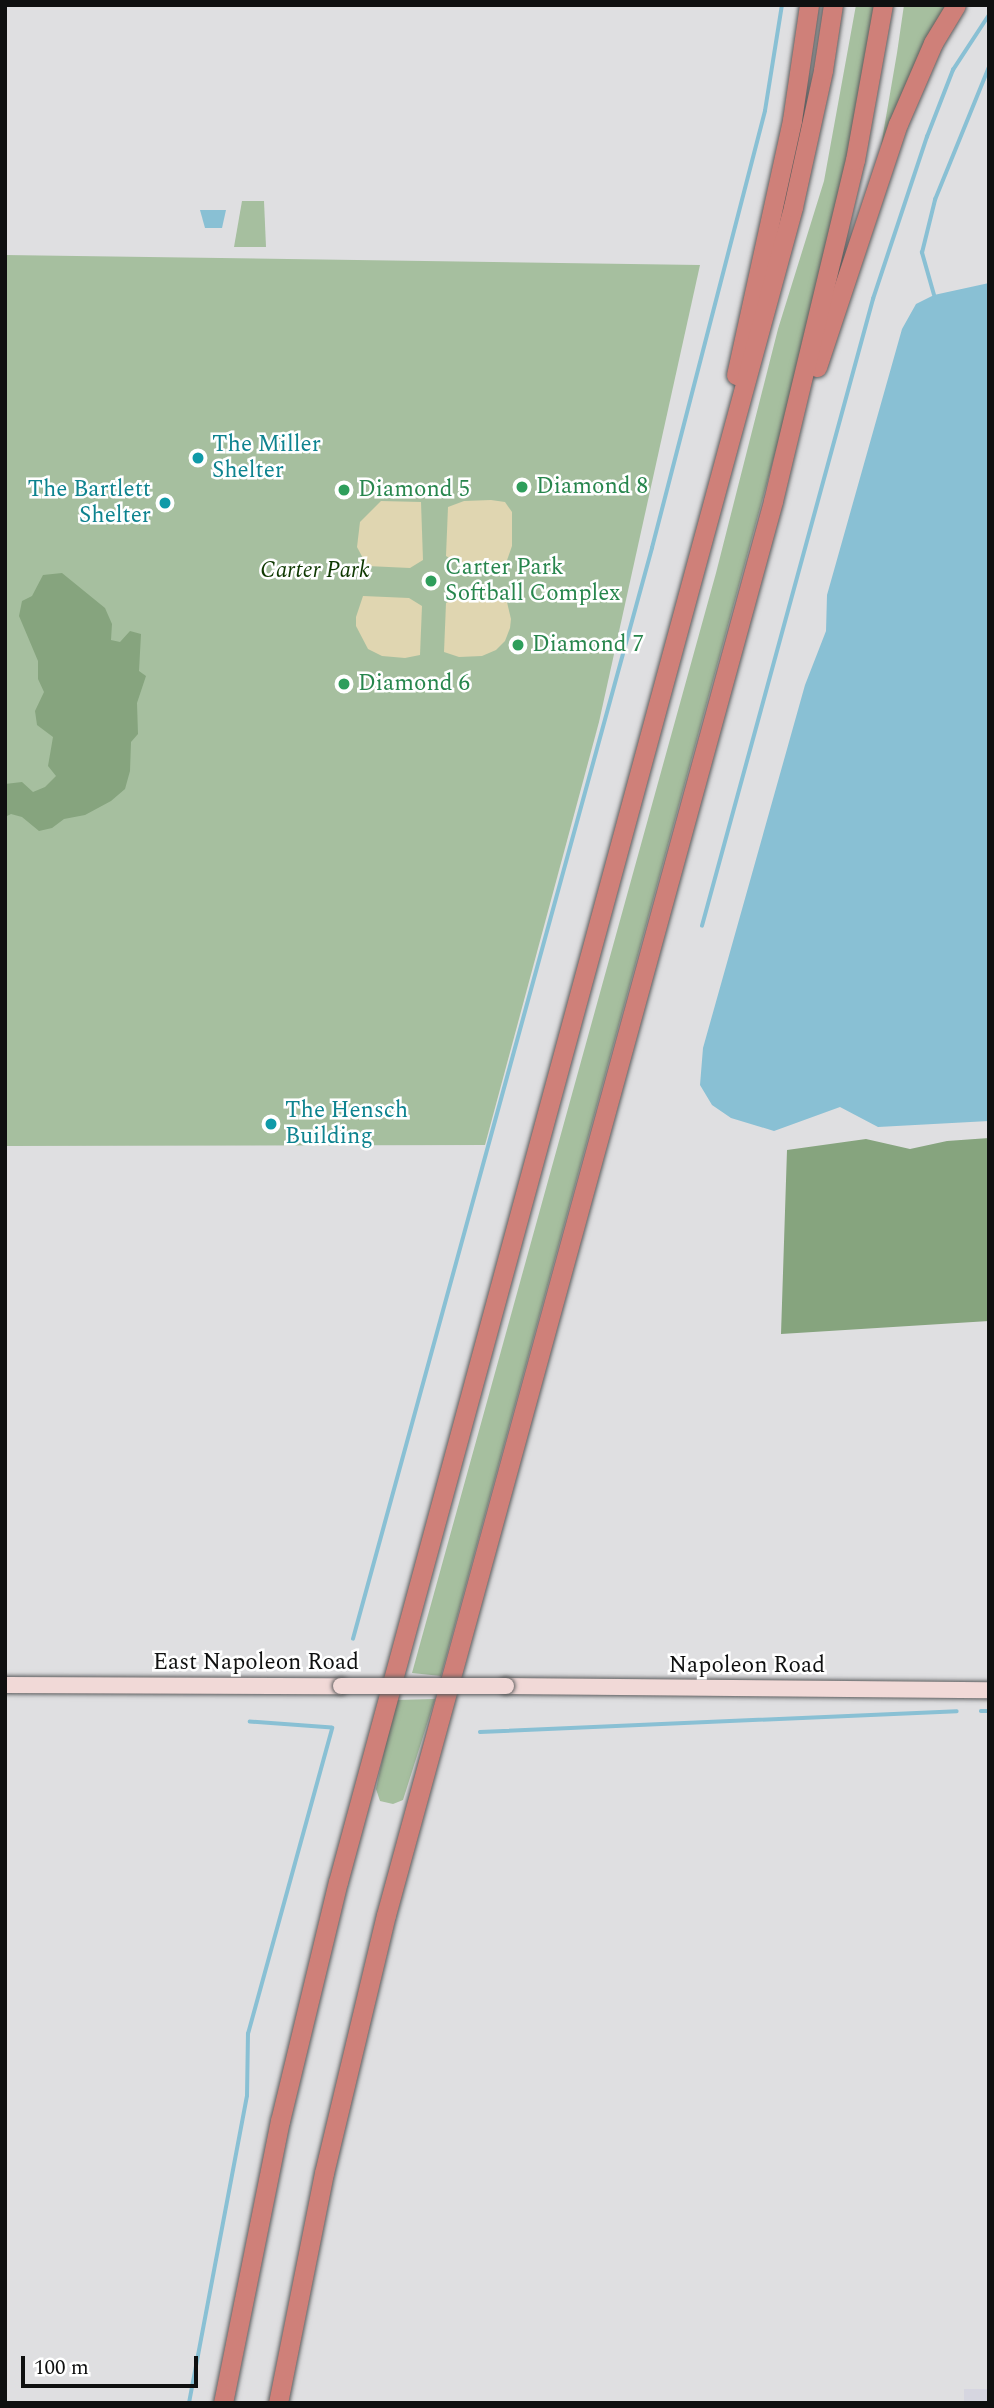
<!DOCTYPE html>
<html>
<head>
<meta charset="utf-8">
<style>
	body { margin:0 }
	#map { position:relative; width:994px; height:2408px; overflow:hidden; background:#dfdfe1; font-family:Spectral,serif }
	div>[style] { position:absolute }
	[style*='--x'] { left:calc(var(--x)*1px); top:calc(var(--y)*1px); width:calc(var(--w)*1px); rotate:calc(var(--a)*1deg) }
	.built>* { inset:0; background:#d6d6e0; transform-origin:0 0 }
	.green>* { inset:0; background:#a6bf9f }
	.forest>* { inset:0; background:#86a47e }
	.sand>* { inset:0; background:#e0d6b1 }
	.water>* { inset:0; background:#89c0d4 }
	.stream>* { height:3.5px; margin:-1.75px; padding:0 1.75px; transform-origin:1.75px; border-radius:1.75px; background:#89c0d4 }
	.roads { filter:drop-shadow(0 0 2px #5c5d5e) drop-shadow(0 0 2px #5c5d5e) }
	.secondary>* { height:16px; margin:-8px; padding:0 8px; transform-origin:8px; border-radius:8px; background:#f1d9d7 }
	.highway>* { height:19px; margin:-9.5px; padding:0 9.5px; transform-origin:9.5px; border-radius:9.5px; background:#cf8079 }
	.bridges { filter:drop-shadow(0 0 2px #5c5d5e) drop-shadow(0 0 2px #5c5d5e) }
	.secondary-bridge>* { height:16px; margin:-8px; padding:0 8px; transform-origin:8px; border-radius:8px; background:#f1d9d7 }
	.dots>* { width:19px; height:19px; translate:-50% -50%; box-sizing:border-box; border:4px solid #fff; border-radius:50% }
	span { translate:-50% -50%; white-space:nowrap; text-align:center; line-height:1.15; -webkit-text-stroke:5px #fff; paint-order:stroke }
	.culture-label { font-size:23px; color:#0d838f }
	.left { translate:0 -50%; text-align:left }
	.right { translate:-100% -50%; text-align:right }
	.leisure-label { font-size:23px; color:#27864d }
	.park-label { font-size:23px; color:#0e3800; font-style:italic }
	.street-label { font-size:23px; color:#0f1010 }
	.frame { position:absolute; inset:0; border:7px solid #0f1010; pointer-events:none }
	.scale { position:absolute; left:21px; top:2356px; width:177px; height:32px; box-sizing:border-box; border:4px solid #0f1010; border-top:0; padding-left:9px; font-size:21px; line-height:24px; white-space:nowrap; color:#0f1010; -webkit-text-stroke:5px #fff; paint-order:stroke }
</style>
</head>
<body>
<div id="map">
	<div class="built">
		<i style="left:964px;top:2389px;width:25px;height:14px"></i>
	</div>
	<div class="green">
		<i style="clip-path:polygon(856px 5px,883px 5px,849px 183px,441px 1676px,412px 1673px,716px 573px,778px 329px,824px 181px)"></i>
		<i style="clip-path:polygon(904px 5px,947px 5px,881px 146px,897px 53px)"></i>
		<i style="clip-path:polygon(242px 201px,264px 201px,266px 247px,234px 247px)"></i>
		<i style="clip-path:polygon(5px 255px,700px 265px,599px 722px,485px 1145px,5px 1146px)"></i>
		<i style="clip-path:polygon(435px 1699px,403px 1800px,393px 1804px,380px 1801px,376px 1789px,395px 1700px)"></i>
	</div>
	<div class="forest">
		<i style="clip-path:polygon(62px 573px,105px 608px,112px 624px,111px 640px,120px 642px,130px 631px,141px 634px,139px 671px,146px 676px,137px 703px,138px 734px,131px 742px,130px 771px,125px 789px,111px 801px,85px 815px,64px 819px,52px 828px,39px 831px,22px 817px,11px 814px,5px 817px,5px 784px,22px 782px,33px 792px,45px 787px,56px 776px,48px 766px,53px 737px,37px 725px,35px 711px,44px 692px,38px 679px,38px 661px,19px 616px,22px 601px,32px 596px,43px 575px)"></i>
		<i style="clip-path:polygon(989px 1138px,989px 1321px,781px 1334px,787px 1150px,866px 1139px,910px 1149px,947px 1141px)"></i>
	</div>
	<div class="sand">
		<i style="clip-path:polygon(491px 500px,505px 502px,512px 512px,512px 546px,505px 566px,459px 564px,446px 556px,448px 507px,464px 501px)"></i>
		<i style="clip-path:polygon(381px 501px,421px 502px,423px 560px,410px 568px,367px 566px,357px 547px,360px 522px)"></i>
		<i style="clip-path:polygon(363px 596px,409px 598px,422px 606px,420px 655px,405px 658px,382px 656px,368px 649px,356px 626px,356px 617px)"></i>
		<i style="clip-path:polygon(459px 596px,506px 598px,511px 619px,510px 628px,505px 641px,496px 650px,482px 656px,459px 657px,444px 652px,446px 603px)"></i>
	</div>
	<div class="water">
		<i style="clip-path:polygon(200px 210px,226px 210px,222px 228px,205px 228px)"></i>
		<i style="clip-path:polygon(989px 283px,989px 1121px,878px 1127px,840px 1107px,774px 1131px,731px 1118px,712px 1105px,700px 1085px,703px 1048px,805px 685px,826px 631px,827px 595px,902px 329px,916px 304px,934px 295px)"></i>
	</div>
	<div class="stream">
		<i style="--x:934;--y:295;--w:44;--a:-105.9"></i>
		<i style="--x:922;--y:253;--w:55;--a:-76.2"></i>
		<i style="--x:935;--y:200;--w:144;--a:-67.9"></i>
		<i style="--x:702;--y:926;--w:650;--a:-74.74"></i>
		<i style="--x:873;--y:299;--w:171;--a:-71.6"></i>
		<i style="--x:927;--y:137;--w:72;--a:-68.8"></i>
		<i style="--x:953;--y:70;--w:66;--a:-56.8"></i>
		<i style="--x:353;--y:1639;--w:1131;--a:-74.67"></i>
		<i style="--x:652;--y:548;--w:451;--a:-75.5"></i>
		<i style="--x:765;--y:111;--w:107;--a:-80.9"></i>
		<i style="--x:981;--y:1711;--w:8;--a:0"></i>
		<i style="--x:480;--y:1732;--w:477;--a:-2.5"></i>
		<i style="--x:189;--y:2403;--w:312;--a:-79.3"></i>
		<i style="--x:247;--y:2096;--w:62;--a:-89.1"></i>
		<i style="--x:248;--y:2034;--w:317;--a:-74.6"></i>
		<i style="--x:332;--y:1728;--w:82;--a:-175.8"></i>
	</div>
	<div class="roads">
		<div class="secondary">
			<i style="--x:5;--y:1685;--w:336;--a:0.2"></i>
			<i style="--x:506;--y:1686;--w:483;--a:0.5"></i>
		</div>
		<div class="highway">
			<i style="--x:817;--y:367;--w:256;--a:-71.6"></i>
			<i style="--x:898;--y:124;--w:88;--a:-66.6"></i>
			<i style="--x:933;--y:43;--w:44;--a:-58.8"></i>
			<i style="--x:736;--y:375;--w:261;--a:-77.6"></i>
			<i style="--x:792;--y:120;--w:116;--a:-81.6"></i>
			<i style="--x:223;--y:2403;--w:288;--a:-78.6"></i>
			<i style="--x:280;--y:2121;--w:246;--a:-76.4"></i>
			<i style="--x:338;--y:1882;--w:1736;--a:-74.8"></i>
			<i style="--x:793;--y:207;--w:140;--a:-77.6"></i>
			<i style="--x:823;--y:70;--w:66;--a:-81.3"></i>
			<i style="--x:278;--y:2403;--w:235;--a:-78.7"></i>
			<i style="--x:324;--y:2173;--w:265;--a:-76.5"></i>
			<i style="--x:386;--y:1915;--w:1466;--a:-74.69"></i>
			<i style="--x:773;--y:501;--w:351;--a:-76.5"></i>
			<i style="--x:855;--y:160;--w:158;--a:-79.8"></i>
		</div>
	</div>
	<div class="bridges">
		<div class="secondary-bridge">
			<i style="--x:341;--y:1686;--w:165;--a:0"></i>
		</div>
	</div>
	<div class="dots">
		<i style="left:198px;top:458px;background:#0f9aa8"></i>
		<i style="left:522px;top:487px;background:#2e9e5b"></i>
		<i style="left:344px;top:490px;background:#2e9e5b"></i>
		<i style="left:165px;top:503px;background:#0f9aa8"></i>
		<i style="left:431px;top:581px;background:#2e9e5b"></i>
		<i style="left:518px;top:645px;background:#2e9e5b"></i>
		<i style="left:344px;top:684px;background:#2e9e5b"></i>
		<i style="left:271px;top:1124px;background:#0f9aa8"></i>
	</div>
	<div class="culture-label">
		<span class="left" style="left:212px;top:458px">The Miller<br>Shelter</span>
		<span class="right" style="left:151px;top:503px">The Bartlett<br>Shelter</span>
		<span class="left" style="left:285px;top:1124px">The Hensch<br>Building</span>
	</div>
	<div class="leisure-label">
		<span class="left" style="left:536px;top:487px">Diamond 8</span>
		<span class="left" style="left:358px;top:490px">Diamond 5</span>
		<span class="left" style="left:445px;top:581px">Carter Park<br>Softball Complex</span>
		<span class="left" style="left:532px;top:645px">Diamond 7</span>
		<span class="left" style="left:358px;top:684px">Diamond 6</span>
	</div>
	<div class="park-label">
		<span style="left:315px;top:571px">Carter Park</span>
	</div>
	<div class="street-label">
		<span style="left:256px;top:1663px">East Napoleon Road</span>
		<span style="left:747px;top:1666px">Napoleon Road</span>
	</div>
	<div class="frame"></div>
	<div class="scale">100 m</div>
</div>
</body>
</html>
